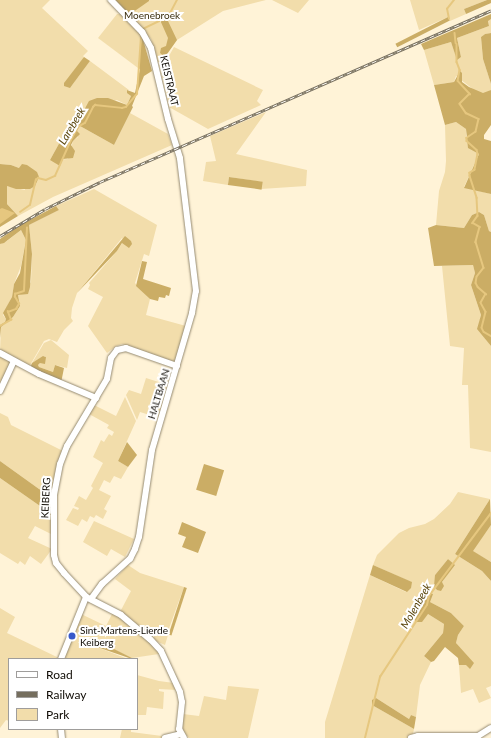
<!DOCTYPE html>
<html>
<head>
<meta charset="utf-8">
<style>
	body { margin:0 }
	#map { position:relative; width:491px; height:738px; overflow:hidden; background:#fff3d7; font-family:Lato,sans-serif }
	div>[style] { position:absolute }
	[style*='--x'] { left:calc(var(--x)*1px); top:calc(var(--y)*1px); width:calc(var(--w)*1px); rotate:calc(var(--a)*1deg) }
	.green>* { inset:0; background:#f2ddab }
	.forest>* { inset:0; background:#cbad65; transform-origin:0 0 }
	.water>* { inset:0; background:#e6c77f }
	.stream>* { height:1.5px; margin:-0.75px; padding:0 0.75px; transform-origin:0.75px; border-radius:0.75px; background:#e6c77f }
	.roads { filter:drop-shadow(0 0 1px #958a71) drop-shadow(0 0 1px #958a71) }
	.minor>* { height:6px; margin:-3px; padding:0 3px; transform-origin:3px; border-radius:3px; background:#fff }
	.rail>* { height:3px; margin-top:-1.5px; transform-origin:0; background:repeating-linear-gradient(90deg,#fff 0 4.5px,#756e5e 0 9px); box-sizing:border-box; border-block:1px solid #756e5e }
	.dots>* { width:11px; height:11px; translate:-50% -50%; box-sizing:border-box; border:2px solid #fff; border-radius:50% }
	span { translate:-50% -50%; white-space:nowrap; text-align:center; line-height:1.15; -webkit-text-stroke:4px #fff; paint-order:stroke }
	.park-label { font-size:10px; color:#3b2e0e }
	.street-label { font-size:10px; color:#0f0b04 }
	.poi-label { font-size:10px; color:#0f0b04 }
	.left { translate:0 -50%; text-align:left }
	.water-label { font-size:11px; color:#5b460c; font-style:italic }
	.legend { position:absolute; left:8px; top:658px; width:130px; height:72px; box-sizing:border-box; background:#fff; border:1px solid #9f9d9b; margin:0; padding:5px 7px; list-style:none; font-size:12px; color:#0f0b04 }
	.legend li { display:flex; align-items:center; gap:8px; height:20px }
	.legend b { width:20px; border:1px solid #9f9d9b }
</style>
</head>
<body>
<div id="map">
	<div class="green">
		<i style="clip-path:polygon(0 0,50px 0,42px 8px,88px 51px,83px 56px,84px 57px,70px 88px,90px 61px,129px 90px,127px 90px,131px 96px,127px 105px,117px 100px,85px 108px,61px 140px,50px 160px,68px 159px,73px 141px,78px 137px,77px 131px,80px 126px,114px 145px,130px 113px,168px 134px,172px 145px,53px 197px,18px 216px,7px 204px,6px 196px,7px 186px,25px 190px,19px 168px,11px 165px,0 164px)"></i>
		<i style="clip-path:polygon(115px 0,309px 0,298px 13px,272px 0,266px 0,223px 11px,177px 40px,161px 62px,158px 62px,151px 39px)"></i>
		<i style="clip-path:polygon(410px 0,487px 0,464px 9px,466px 14px,450px 21px,448px 17px,419px 30px)"></i>
		<i style="clip-path:polygon(117px 14px,121px 14px,142px 36px,138px 68px,98px 38px)"></i>
		<i style="clip-path:polygon(491px 19px,491px 33px,485px 34px,481px 37px,483px 59px,491px 84px,491px 90px,486px 93px,478px 93px,456px 76px,454px 82px,434px 85px,424px 50px,451px 42px,457px 59px,461px 57px,457px 38px,489px 26px,488px 20px)"></i>
		<i style="clip-path:polygon(174px 47px,263px 90px,257px 101px,261px 105px,208px 129px,169px 107px,161px 70px)"></i>
		<i style="clip-path:polygon(266px 112px,236px 154px,307px 170px,306px 186px,261px 189px,262px 182px,229px 177px,228px 185px,203px 181px,206px 162px,216px 161px,210px 136px)"></i>
		<i style="clip-path:polygon(456px 122px,466px 129px,466px 141px,479px 154px,464px 187px,491px 194px,491px 232px,489px 231px,484px 215px,479px 212px,472px 215px,464px 228px,436px 225px,439px 191px,445px 172px,446px 161px,445px 125px)"></i>
		<i style="clip-path:polygon(94px 189px,157px 225px,149px 256px,144px 254px,135px 283px,150px 299px,146px 315px,186px 326px,175px 362px,122px 344px,116px 346px,107px 353px,88px 326px,103px 297px,88px 289px,90px 285px,89px 283px,117px 251px,123px 242px,129px 247px,122px 238px,77px 293px,72px 308px,71px 318px,73px 321px,64px 330px,57px 342px,49px 339px,44px 341px,29px 367px,0 352px,1px 327px,13px 317px,20px 306px,18px 295px,22px 294px,31px 282px,32px 254px,29px 225px,59px 210px,56px 206px)"></i>
		<i style="clip-path:polygon(21px 230px,26px 240px,21px 266px,14px 284px,12px 297px,3px 315px,6px 319px,5px 322px,0 325px,0 244px,7px 241px)"></i>
		<i style="clip-path:polygon(473px 265px,475px 273px,471px 285px,481px 315px,478px 329px,491px 346px,491px 452px,470px 448px,468px 385px,462px 385px,464px 348px,450px 346px,442px 266px)"></i>
		<i style="clip-path:polygon(51px 340px,69px 355px,67px 368px,55px 365px,53px 372px,39px 367px,38px 365px,46px 357px,44px 356px,32px 363px,44px 343px)"></i>
		<i style="clip-path:polygon(0 355px,12px 361px,0 387px)"></i>
		<i style="clip-path:polygon(146px 378px,168px 385px,159px 418px,140px 412px,137px 420px,126px 395px,129px 390px,141px 394px)"></i>
		<i style="clip-path:polygon(125px 397px,136px 421px,118px 461px,128px 467px,121px 479px,114px 476px,110px 483px,104px 480px,99px 490px,111px 496px,104px 509px,107px 511px,103px 519px,96px 515px,94px 518px,90px 516px,87px 522px,82px 519px,78px 526px,66px 520px,73px 508px,78px 510px,79px 508px,74px 506px,79px 496px,86px 500px,93px 488px,91px 486px,103px 463px,93px 457px,101px 440px,104px 442px,109px 434px,112px 436px,114px 432px,107px 428px,109px 425px,89px 414px,94px 405px,116px 416px)"></i>
		<i style="clip-path:polygon(0 413px,8px 417px,11px 425px,63px 451px,52px 495px,39px 489px,0 461px)"></i>
		<i style="clip-path:polygon(0 478px,40px 506px,53px 507px,53px 535px,35px 526px,28px 538px,52px 549px,41px 564px,30px 556px,25px 565px,20px 561px,18px 564px,0 553px)"></i>
		<i style="clip-path:polygon(evenodd,458px 492px,490px 499px,455px 554px,482px 571px,491px 581px,491px 686px,486px 688px,491px 698px,479px 703px,473px 689px,461px 693px,459px 665px,466px 665px,456px 643px,458px 635px,464px 626px,451px 613px,430px 602px,424px 592px,428px 614px,444px 624px,443px 633px,424px 656px,431px 662px,420px 685px,416px 717px,411px 715px,409px 719px,376px 698px,372px 705px,414px 729px,413px 734px,407px 738px,325px 738px,325px 722px,370px 575px,406px 592px,411px 582px,373px 565px,377px 555px,399px 533px,409px 528px,425px 524px,434px 519px,450px 504px,458px 492px,448px 559px,454px 565px,442px 582px,435px 575px,448px 559px)"></i>
		<i style="clip-path:polygon(94px 521px,134px 539px,125px 557px,111px 549px,107px 556px,83px 542px)"></i>
		<i style="clip-path:polygon(491px 525px,491px 562px,472px 551px)"></i>
		<i style="clip-path:polygon(128px 565px,140px 573px,184px 587px,167px 634px,168px 635px,165px 645px,156px 641px,120px 612px,131px 591px,115px 579px)"></i>
		<i style="clip-path:polygon(0 608px,15px 617px,7px 633px,59px 658px,9px 659px,9px 721px,6px 720px,0 728px)"></i>
		<i style="clip-path:polygon(113px 612px,155px 646px,159px 654px,132px 658px,96px 641px,94px 646px,128px 659px,64px 659px,81px 614px,106px 626px)"></i>
		<i style="clip-path:polygon(137px 675px,159px 681px,174px 683px,177px 690px,159px 689px,159px 691px,164px 692px,163px 709px,147px 707px,146px 715px,137px 715px)"></i>
		<i style="clip-path:polygon(228px 686px,259px 689px,248px 738px,189px 738px,182px 730px,183px 714px,199px 716px,204px 696px,226px 700px)"></i>
		<i style="clip-path:polygon(122px 729px,131px 729px,131px 732px,162px 736px,161px 738px,120px 738px)"></i>
	</div>
	<div class="forest">
		<i style="clip-path:polygon(115px 0,149px 0,149px 1px,129px 15px)"></i>
		<i style="clip-path:polygon(487px 0,491px 0,491px 3px,466px 14px,464px 9px)"></i>
		<i style="clip-path:polygon(169px 13px,171px 18px,168px 21px,177px 40px,165px 57px,160px 53px,161px 48px,166px 46px,168px 38px,160px 20px)"></i>
		<i style="clip-path:polygon(491px 14px,491px 19px,488px 21px,489px 26px,457px 38px,461px 57px,457px 60px,451px 42px,424px 50px,421px 44px)"></i>
		<i style="left:448px;top:17px;width:4px;height:59px;rotate:63deg"></i>
		<i style="clip-path:polygon(491px 33px,491px 84px,483px 59px,481px 37px,485px 34px)"></i>
		<i style="clip-path:polygon(142px 36px,152px 71px,144px 76px,132px 106px,133px 107px,114px 145px,80px 126px,77px 131px,80px 134px,73px 141px,71px 145px,75px 151px,73px 158px,63px 159px,60px 166px,50px 160px,61px 140px,82px 114px,89px 101px,97px 98px,108px 98px,127px 105px,131px 96px,127px 93px,127px 90px,135px 93px,140px 69px,138px 68px)"></i>
		<i style="clip-path:polygon(84px 57px,90px 61px,70px 88px,64px 86px,64px 83px)"></i>
		<i style="clip-path:polygon(460px 71px,462px 73px,462px 82px,469px 87px,483px 93px,491px 90px,491px 125px,484px 135px,484px 139px,491px 141px,491px 194px,464px 188px,479px 154px,468px 148px,466px 129px,456px 122px,445px 125px,434px 85px,454px 82px)"></i>
		<i style="clip-path:polygon(0 164px,11px 165px,19px 168px,22px 164px,27px 165px,37px 172px,39px 177px,35px 186px,30px 189px,16px 189px,7px 186px,7px 204px,18px 216px,0 227px)"></i>
		<i style="left:229px;top:177px;width:34px;height:8px;rotate:8deg"></i>
		<i style="clip-path:polygon(56px 206px,59px 210px,29px 225px,32px 254px,30px 287px,28px 294px,18px 295px,20px 306px,13px 317px,1px 327px,0 338px,0 325px,5px 322px,6px 319px,3px 313px,12px 297px,14px 284px,20px 273px,26px 240px,21px 230px,4px 243px,0 244px,0 239px,19px 226px)"></i>
		<i style="clip-path:polygon(479px 212px,484px 215px,489px 231px,491px 232px,491px 346px,477px 329px,481px 315px,471px 285px,475px 273px,473px 265px,434px 266px,428px 228px,436px 225px,464px 228px,472px 215px)"></i>
		<i style="clip-path:polygon(125px 236px,131px 241px,132px 244px,129px 248px,122px 243px,117px 251px,77px 293px)"></i>
		<i style="clip-path:polygon(142px 261px,147px 262px,143px 279px,171px 288px,169px 296px,166px 295px,165px 298px,159px 297px,158px 301px,150px 299px,136px 286px)"></i>
		<i style="clip-path:polygon(43px 356px,46px 357px,45px 364px,40px 363px,38px 365px,39px 367px,53px 372px,55px 365px,64px 368px,61px 383px,30px 368px,32px 363px)"></i>
		<i style="clip-path:polygon(127px 442px,137px 455px,128px 467px,118px 461px)"></i>
		<i style="clip-path:polygon(0 461px,39px 489px,52px 495px,53px 507px,40px 506px,0 478px)"></i>
		<i style="left:204px;top:464px;width:21px;height:27px;rotate:17deg"></i>
		<i style="clip-path:polygon(490px 499px,491px 525px,473px 551px,491px 562px,491px 581px,482px 571px,455px 554px)"></i>
		<i style="clip-path:polygon(182px 522px,206px 532px,198px 553px,182px 547px,186px 537px,178px 534px)"></i>
		<i style="clip-path:polygon(448px 559px,455px 565px,442px 582px,444px 586px,441px 591px,437px 590px,434px 586px,435px 575px)"></i>
		<i style="clip-path:polygon(373px 565px,412px 582px,411px 588px,407px 592px,370px 575px)"></i>
		<i style="left:184px;top:587px;width:3px;height:50px;rotate:18deg"></i>
		<i style="clip-path:polygon(424px 592px,433px 594px,430px 602px,451px 613px,464px 626px,458px 635px,456px 643px,474px 663px,470px 669px,466px 665px,459px 665px,458px 658px,445px 647px,434px 661px,431px 662px,424px 656px,443px 633px,444px 624px,428px 614px,422px 622px,416px 622px,414px 618px,414px 614px)"></i>
		<i style="clip-path:polygon(96px 640px,132px 658px,132px 659px,94px 646px)"></i>
		<i style="clip-path:polygon(376px 698px,409px 719px,411px 715px,416px 717px,414px 729px,372px 705px,372px 700px)"></i>
	</div>
	<div class="water">
		<i style="clip-path:polygon(2px 208px,15px 213px,0 224px,0 209px)"></i>
	</div>
	<div class="stream">
		<i style="--x:449;--y:19;--w:10;--a:-101"></i>
		<i style="--x:447;--y:9;--w:11;--a:-52"></i>
		<i style="--x:143;--y:29;--w:28;--a:-26"></i>
		<i style="--x:168;--y:17;--w:19;--a:-62"></i>
		<i style="--x:455;--y:33;--w:10;--a:84"></i>
		<i style="--x:457;--y:44;--w:18;--a:90"></i>
		<i style="--x:457;--y:62;--w:9;--a:69"></i>
		<i style="--x:460;--y:70;--w:11;--a:100"></i>
		<i style="--x:458;--y:81;--w:18;--a:47"></i>
		<i style="--x:470;--y:94;--w:14;--a:135"></i>
		<i style="--x:460;--y:104;--w:11;--a:56"></i>
		<i style="--x:466;--y:113;--w:14;--a:25"></i>
		<i style="--x:479;--y:119;--w:13;--a:103"></i>
		<i style="--x:476;--y:132;--w:11;--a:146"></i>
		<i style="--x:467;--y:138;--w:3;--a:90"></i>
		<i style="--x:467;--y:141;--w:13;--a:42"></i>
		<i style="--x:477;--y:150;--w:4;--a:76"></i>
		<i style="--x:478;--y:154;--w:16;--a:101"></i>
		<i style="--x:475;--y:170;--w:6;--a:149"></i>
		<i style="--x:470;--y:173;--w:3;--a:90"></i>
		<i style="--x:470;--y:176;--w:23;--a:72"></i>
		<i style="--x:477;--y:198;--w:18;--a:87"></i>
		<i style="--x:478;--y:216;--w:9;--a:126"></i>
		<i style="--x:473;--y:223;--w:8;--a:30"></i>
		<i style="--x:480;--y:227;--w:16;--a:105"></i>
		<i style="--x:476;--y:242;--w:27;--a:73"></i>
		<i style="--x:484;--y:268;--w:11;--a:128"></i>
		<i style="--x:477;--y:277;--w:6;--a:99"></i>
		<i style="--x:476;--y:283;--w:4;--a:63"></i>
		<i style="--x:478;--y:287;--w:11;--a:41"></i>
		<i style="--x:486;--y:294;--w:10;--a:119"></i>
		<i style="--x:481;--y:303;--w:10;--a:61"></i>
		<i style="--x:486;--y:312;--w:16;--a:104"></i>
		<i style="--x:482;--y:328;--w:4;--a:63"></i>
		<i style="--x:484;--y:332;--w:8;--a:30"></i>
		<i style="--x:20;--y:212;--w:12;--a:-35"></i>
		<i style="--x:30;--y:205;--w:26;--a:-77"></i>
		<i style="--x:36;--y:180;--w:3;--a:-45"></i>
		<i style="--x:38;--y:178;--w:8;--a:14"></i>
		<i style="--x:46;--y:180;--w:10;--a:-24"></i>
		<i style="--x:55;--y:176;--w:39;--a:-66"></i>
		<i style="--x:71;--y:140;--w:15;--a:-62"></i>
		<i style="--x:78;--y:127;--w:8;--a:-30"></i>
		<i style="--x:85;--y:123;--w:18;--a:-63"></i>
		<i style="--x:93;--y:107;--w:3;--a:-45"></i>
		<i style="--x:95;--y:105;--w:27;--a:6"></i>
		<i style="--x:122;--y:108;--w:4;--a:-14"></i>
		<i style="--x:126;--y:107;--w:17;--a:-50"></i>
		<i style="--x:137;--y:94;--w:57;--a:-86"></i>
		<i style="--x:0;--y:326;--w:13;--a:-29"></i>
		<i style="--x:11;--y:320;--w:9;--a:-111"></i>
		<i style="--x:8;--y:312;--w:9;--a:-21"></i>
		<i style="--x:16;--y:309;--w:6;--a:-59"></i>
		<i style="--x:19;--y:304;--w:8;--a:-120"></i>
		<i style="--x:15;--y:297;--w:3;--a:-90"></i>
		<i style="--x:15;--y:294;--w:9;--a:-18"></i>
		<i style="--x:24;--y:291;--w:63;--a:-87.3"></i>
		<i style="--x:365;--y:738;--w:63;--a:-76.2"></i>
		<i style="--x:380;--y:677;--w:86;--a:-56.9"></i>
		<i style="--x:427;--y:605;--w:9;--a:-77"></i>
		<i style="--x:429;--y:596;--w:104;--a:-53.2"></i>
	</div>
	<div class="roads">
		<div class="minor">
			<i style="--x:0;--y:353;--w:44;--a:28.3"></i>
			<i style="--x:39;--y:374;--w:62;--a:22.8"></i>
			<i style="--x:177;--y:366;--w:54;--a:-160.6"></i>
			<i style="--x:126;--y:348;--w:9;--a:167"></i>
			<i style="--x:117;--y:350;--w:10;--a:127"></i>
			<i style="--x:111;--y:358;--w:21;--a:101"></i>
			<i style="--x:107;--y:379;--w:78;--a:120.8"></i>
			<i style="--x:67;--y:446;--w:19;--a:111"></i>
			<i style="--x:60;--y:464;--w:31;--a:101"></i>
			<i style="--x:54;--y:494;--w:61;--a:90"></i>
			<i style="--x:54;--y:555;--w:8;--a:76"></i>
			<i style="--x:56;--y:563;--w:13;--a:51"></i>
			<i style="--x:64;--y:573;--w:33;--a:47"></i>
			<i style="--x:86;--y:597;--w:39;--a:27"></i>
			<i style="--x:121;--y:615;--w:38;--a:40"></i>
			<i style="--x:150;--y:639;--w:16;--a:47"></i>
			<i style="--x:161;--y:651;--w:45;--a:65.1"></i>
			<i style="--x:180;--y:692;--w:10;--a:79"></i>
			<i style="--x:182;--y:702;--w:27;--a:96"></i>
			<i style="--x:179;--y:729;--w:10;--a:61"></i>
			<i style="--x:0;--y:391;--w:33;--a:-65"></i>
			<i style="--x:91;--y:599;--w:19;--a:-54"></i>
			<i style="--x:102;--y:584;--w:38;--a:-42"></i>
			<i style="--x:130;--y:559;--w:11;--a:-63"></i>
			<i style="--x:135;--y:549;--w:13;--a:-72"></i>
			<i style="--x:139;--y:537;--w:88;--a:-81.5"></i>
			<i style="--x:152;--y:450;--w:143;--a:-73.7"></i>
			<i style="--x:192;--y:313;--w:22;--a:-80"></i>
			<i style="--x:196;--y:291;--w:134;--a:-96.9"></i>
			<i style="--x:180;--y:158;--w:41;--a:-107.1"></i>
			<i style="--x:168;--y:119;--w:73;--a:-103.5"></i>
			<i style="--x:151;--y:48;--w:18;--a:-119"></i>
			<i style="--x:142;--y:32;--w:45;--a:-134.1"></i>
			<i style="--x:61;--y:659;--w:67;--a:-68"></i>
			<i style="--x:61;--y:729;--w:9;--a:84"></i>
			<i style="--x:165;--y:738;--w:16;--a:-14"></i>
			<i style="--x:411;--y:738;--w:7;--a:-16"></i>
			<i style="--x:418;--y:736;--w:60;--a:0"></i>
			<i style="--x:478;--y:736;--w:15;--a:-32"></i>
		</div>
	</div>
	<div class="rail">
		<i style="--x:0;--y:236;--w:52;--a:-31"></i>
		<i style="--x:45;--y:209;--w:61;--a:-26.1"></i>
		<i style="--x:100;--y:182;--w:427;--a:-23.7"></i>
	</div>
	<div class="dots">
		<i style="left:72px;top:636px;background:#3859ca"></i>
	</div>
	<div class="park-label">
		<span style="left:152px;top:16px">Moenebroek</span>
	</div>
	<div class="street-label">
		<span style="left:169px;top:81px;rotate:77deg">KEISTRAAT</span>
		<span style="left:159px;top:394px;rotate:-73deg">HALTBAAN</span>
		<span style="left:46px;top:498px;rotate:-87deg">KEIBERG</span>
	</div>
	<div class="poi-label">
		<span class="left" style="left:80px;top:636px">Sint-Martens-Lierde<br>Keiberg</span>
	</div>
	<div class="water-label">
		<span style="left:72px;top:126px;rotate:-59deg">Larebeek</span>
		<span style="left:416px;top:606px;rotate:-60deg">Molenbeek</span>
	</div>
	<ul class="legend">
	<li><b style="height:5px;background:#fff"></b>Road</li>
	<li><b style="height:5px;background:#756e5e"></b>Railway</li>
	<li><b style="height:11px;background:#f2ddab"></b>Park</li>
	</ul>
</div>
</body>
</html>
